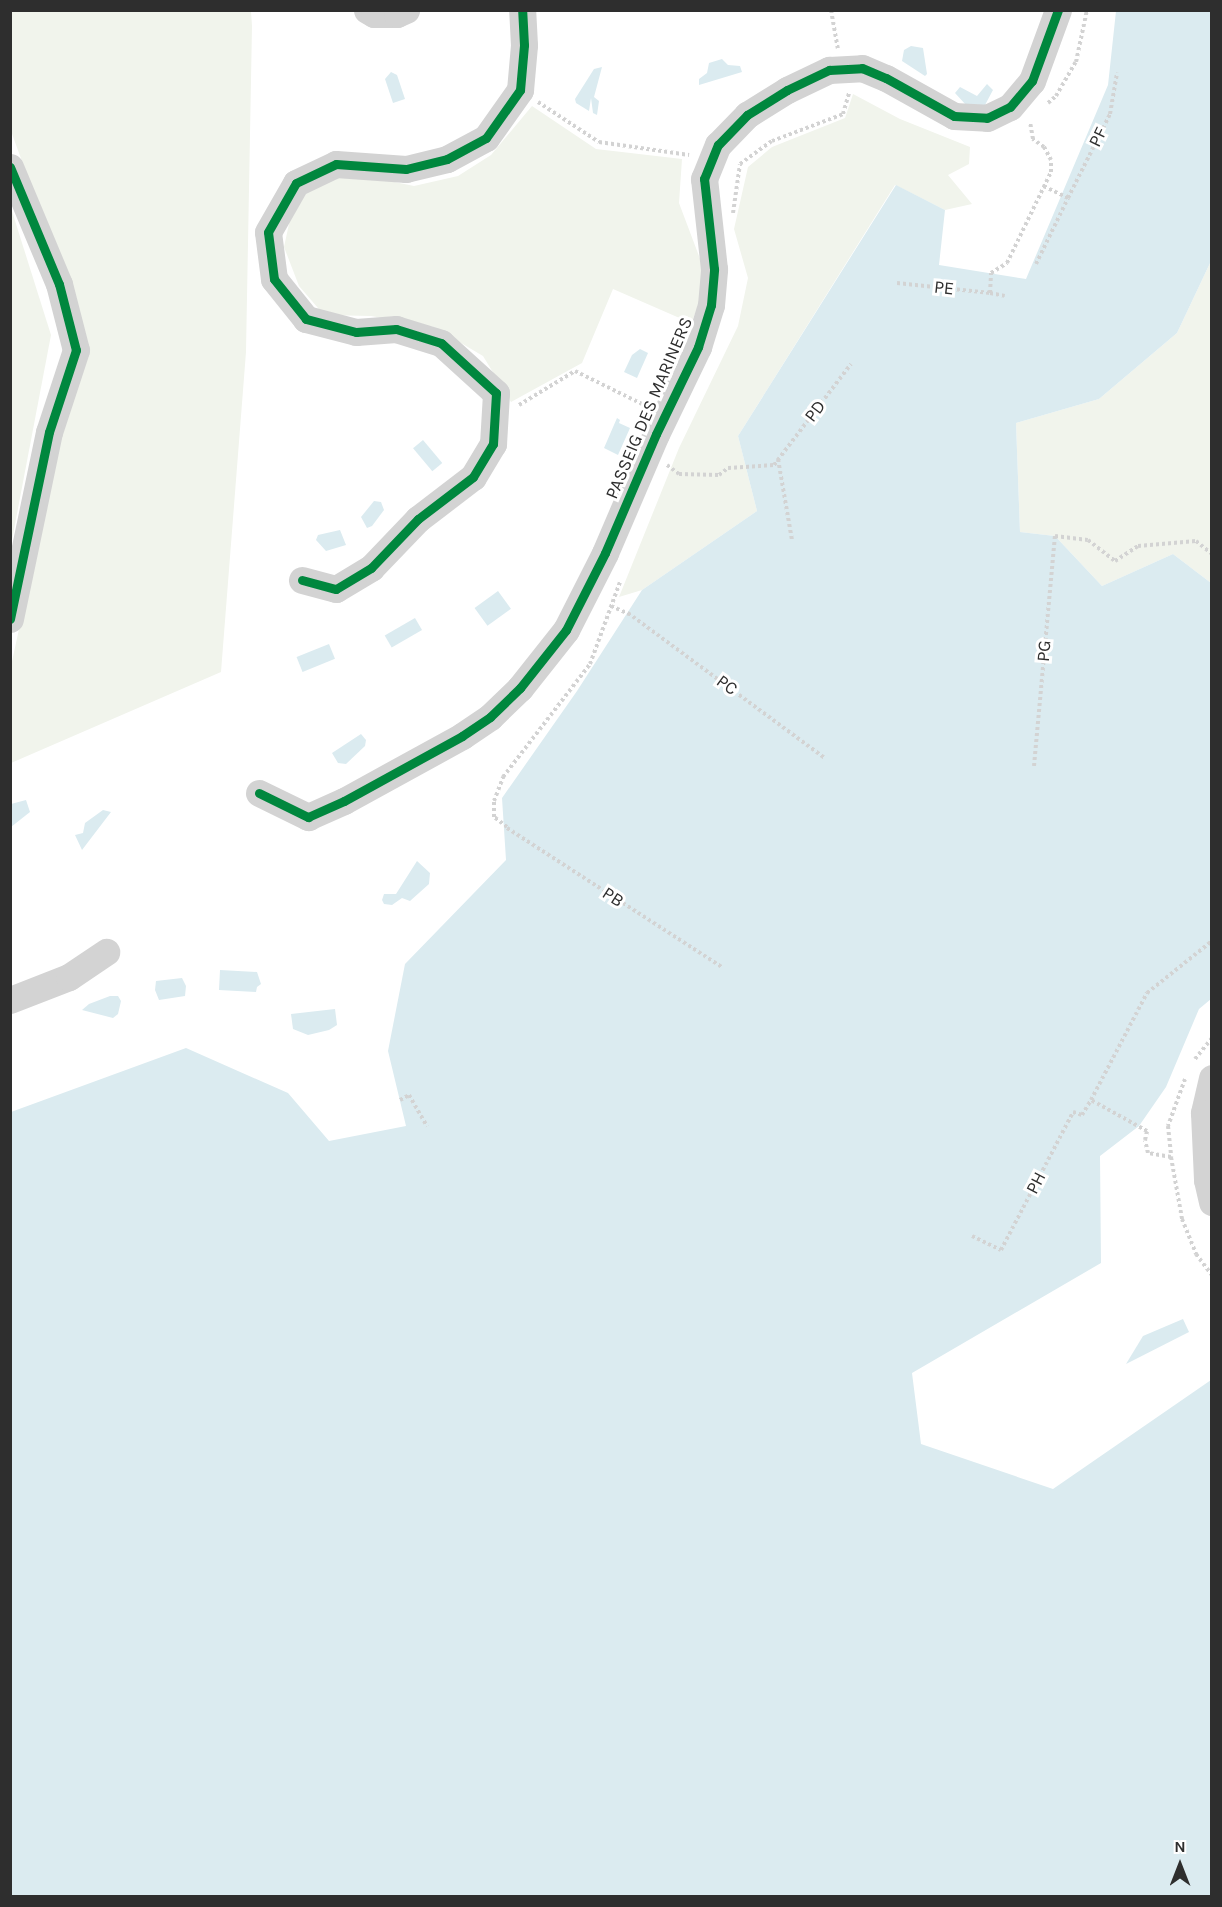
<!DOCTYPE html>
<html>
<head>
<meta charset="utf-8">
<style>
	body { margin:0 }
	#map { position:relative; width:1222px; height:1907px; overflow:hidden; background:#fff; font-family:Karla,sans-serif }
	div>[style] { position:absolute }
	[style*='--x'] { left:calc(var(--x)*1px); top:calc(var(--y)*1px); width:calc(var(--w)*1px); rotate:calc(var(--a)*1deg) }
	.green>* { inset:0; background:#f1f4ec }
	.water>* { inset:0; background:#dbebf0; transform-origin:0 0 }
	.path>* { height:4px; margin-top:-2px; transform-origin:0; background:repeating-linear-gradient(90deg,#d3d3d3 0 3px,transparent 0 6px) }
	.minor>* { height:27px; margin:-13.5px; padding:0 13.5px; transform-origin:13.5px; border-radius:13.5px; background:#d3d3d3 }
	.cycleway>* { height:9px; margin:-4.5px; padding:0 4.5px; transform-origin:4.5px; border-radius:4.5px; background:#00873e }
	span { translate:-50% -50%; white-space:nowrap; text-align:center; line-height:1.15; -webkit-text-stroke:6px #fff; paint-order:stroke }
	.street-label { font-size:18px; color:#2e2e2e }
	.frame { position:absolute; inset:0; border:12px solid #2e2e2e; pointer-events:none }
	.north { position:absolute; left:1150px; top:1835px; width:60px; height:60px; -webkit-text-stroke:4px #fff; paint-order:stroke; rotate:0deg; font-size:16px; font-weight:700; line-height:24px; text-align:center; color:#2e2e2e }
	.north::after { content:''; display:block; margin:auto; width:21px; height:27px; background:#2e2e2e; clip-path:polygon(50% 0,100% 100%,50% 72%,0 100%) }
</style>
</head>
<body>
<div id="map">
	<div class="green">
		<i style="clip-path:polygon(11px 11px,251px 11px,252px 26px,246px 352px,221px 672px,11px 763px,11px 666px,63px 426px,89px 346px,11px 131px)"></i>
		<i style="clip-path:polygon(853px 94px,900px 119px,970px 147px,969px 164px,948px 175px,972px 204px,945px 210px,895px 185px,738px 436px,757px 511px,642px 590px,619px 597px,679px 448px,738px 326px,748px 278px,734px 229px,748px 167px,772px 147px,845px 118px)"></i>
		<i style="clip-path:polygon(532px 106px,596px 149px,682px 159px,679px 203px,705px 272px,697px 309px,691px 323px,613px 289px,582px 363px,511px 402px,483px 356px,434px 327px,371px 316px,324px 315px,299px 286px,284px 247px,292px 210px,313px 186px,346px 172px,414px 186px,458px 176px,491px 155px)"></i>
		<i style="clip-path:polygon(11px 208px,51px 335px,11px 545px)"></i>
		<i style="clip-path:polygon(1211px 261px,1211px 583px,1173px 554px,1102px 586px,1055px 536px,1020px 532px,1016px 423px,1099px 399px,1177px 333px)"></i>
	</div>
	<div class="water">
		<i style="clip-path:polygon(1116px 11px,1211px 11px,1211px 261px,1177px 333px,1099px 399px,1016px 423px,1020px 532px,1055px 536px,1102px 586px,1173px 554px,1211px 583px,1211px 999px,1199px 1009px,1166px 1087px,1139px 1126px,1100px 1156px,1101px 1263px,912px 1373px,921px 1444px,1053px 1489px,1211px 1380px,1211px 1896px,11px 1896px,11px 1112px,186px 1048px,288px 1093px,329px 1141px,406px 1126px,388px 1051px,405px 964px,506px 860px,502px 798px,577px 691px,642px 590px,757px 511px,738px 436px,896px 185px,945px 210px,939px 265px,1026px 279px,1108px 85px)"></i>
		<i style="clip-path:polygon(911px 46px,923px 48px,927px 74px,925px 76px,902px 61px,904px 50px)"></i>
		<i style="clip-path:polygon(722px 59px,728px 65px,740px 66px,742px 72px,699px 85px,699px 79px,707px 73px,709px 63px)"></i>
		<i style="clip-path:polygon(602px 67px,594px 97px,599px 101px,597px 115px,593px 113px,591px 98px,589px 111px,576px 103px,575px 99px,594px 69px)"></i>
		<i style="clip-path:polygon(391px 72px,397px 75px,405px 99px,393px 103px,385px 79px)"></i>
		<i style="clip-path:polygon(987px 84px,993px 90px,985px 105px,966px 105px,955px 93px,960px 87px,977px 96px)"></i>
		<i style="clip-path:polygon(640px 349px,648px 353px,637px 378px,624px 372px,632px 355px)"></i>
		<i style="clip-path:polygon(617px 418px,620px 420px,619px 423px,630px 428px,618px 455px,604px 448px)"></i>
		<i style="left:423px;top:440px;width:30px;height:13px;rotate:50deg"></i>
		<i style="clip-path:polygon(374px 501px,381px 502px,384px 510px,372px 526px,367px 528px,361px 517px)"></i>
		<i style="clip-path:polygon(340px 530px,346px 545px,326px 551px,316px 540px,318px 535px)"></i>
		<i style="left:498px;top:591px;width:22px;height:29px;rotate:54deg"></i>
		<i style="left:415px;top:618px;width:14px;height:35px;rotate:60deg"></i>
		<i style="left:329px;top:644px;width:16px;height:35px;rotate:68deg"></i>
		<i style="clip-path:polygon(361px 734px,366px 740px,365px 746px,346px 764px,338px 763px,332px 753px)"></i>
		<i style="clip-path:polygon(26px 800px,30px 812px,11px 827px,11px 804px)"></i>
		<i style="clip-path:polygon(103px 810px,111px 812px,82px 850px,75px 835px,83px 833px,85px 823px)"></i>
		<i style="clip-path:polygon(417px 861px,430px 873px,429px 884px,410px 901px,402px 898px,392px 905px,384px 904px,382px 900px,384px 894px,396px 894px)"></i>
		<i style="clip-path:polygon(220px 970px,257px 972px,261px 984px,257px 987px,256px 992px,219px 990px)"></i>
		<i style="clip-path:polygon(182px 978px,186px 986px,185px 996px,159px 1000px,155px 990px,156px 981px)"></i>
		<i style="clip-path:polygon(110px 996px,118px 996px,121px 1001px,118px 1014px,113px 1018px,82px 1010px,89px 1004px)"></i>
		<i style="clip-path:polygon(335px 1009px,337px 1025px,329px 1030px,308px 1035px,293px 1029px,291px 1014px)"></i>
		<i style="clip-path:polygon(1183px 1319px,1189px 1332px,1126px 1364px,1143px 1336px)"></i>
	</div>
	<div class="path">
		<i style="--x:831;--y:10;--w:39;--a:80"></i>
		<i style="--x:538;--y:102;--w:73;--a:33.3"></i>
		<i style="--x:599;--y:142;--w:91;--a:8.2"></i>
		<i style="--x:1048;--y:103;--w:11;--a:-41"></i>
		<i style="--x:1056;--y:96;--w:39;--a:-60"></i>
		<i style="--x:1076;--y:62;--w:53;--a:-78.1"></i>
		<i style="--x:1068;--y:198;--w:94;--a:-63.4"></i>
		<i style="--x:1110;--y:114;--w:42;--a:-80.3"></i>
		<i style="--x:733;--y:213;--w:49;--a:-81.9"></i>
		<i style="--x:740;--y:164;--w:39;--a:-36"></i>
		<i style="--x:772;--y:141;--w:76;--a:-20.8"></i>
		<i style="--x:843;--y:114;--w:22;--a:-74"></i>
		<i style="--x:1036;--y:264;--w:73;--a:-64.1"></i>
		<i style="--x:1068;--y:198;--w:28;--a:-154"></i>
		<i style="--x:897;--y:283;--w:94;--a:6.1"></i>
		<i style="--x:990;--y:293;--w:20;--a:-87"></i>
		<i style="--x:991;--y:273;--w:19;--a:-32"></i>
		<i style="--x:1007;--y:263;--w:101;--a:-64.2"></i>
		<i style="--x:1051;--y:172;--w:12;--a:-90"></i>
		<i style="--x:1051;--y:160;--w:15;--a:-118"></i>
		<i style="--x:1044;--y:147;--w:14;--a:-144"></i>
		<i style="--x:1033;--y:139;--w:17;--a:-100"></i>
		<i style="--x:990;--y:293;--w:15;--a:11"></i>
		<i style="--x:519;--y:405;--w:66;--a:-31.3"></i>
		<i style="--x:575;--y:371;--w:77;--a:26.2"></i>
		<i style="--x:778;--y:459;--w:82;--a:80.2"></i>
		<i style="--x:667;--y:465;--w:15;--a:37"></i>
		<i style="--x:679;--y:474;--w:40;--a:1.4"></i>
		<i style="--x:719;--y:475;--w:11;--a:-38"></i>
		<i style="--x:728;--y:468;--w:46;--a:-3.7"></i>
		<i style="--x:774;--y:465;--w:127;--a:-52.7"></i>
		<i style="--x:611;--y:606;--w:20;--a:24"></i>
		<i style="--x:628;--y:613;--w:245;--a:36.4"></i>
		<i style="--x:1034;--y:766;--w:231;--a:-84.8"></i>
		<i style="--x:1055;--y:536;--w:33;--a:7"></i>
		<i style="--x:1088;--y:540;--w:34;--a:38"></i>
		<i style="--x:1115;--y:561;--w:27;--a:-33"></i>
		<i style="--x:1138;--y:546;--w:58;--a:-4.9"></i>
		<i style="--x:1196;--y:541;--w:21;--a:39"></i>
		<i style="--x:507;--y:827;--w:16;--a:-142"></i>
		<i style="--x:494;--y:817;--w:16;--a:-90"></i>
		<i style="--x:494;--y:801;--w:26;--a:-69"></i>
		<i style="--x:503;--y:777;--w:143;--a:-52.4"></i>
		<i style="--x:590;--y:664;--w:87;--a:-69.9"></i>
		<i style="--x:507;--y:828;--w:257;--a:32.9"></i>
		<i style="--x:1195;--y:1059;--w:27;--a:-51"></i>
		<i style="--x:1185;--y:1079;--w:50;--a:109.9"></i>
		<i style="--x:1168;--y:1126;--w:31;--a:84"></i>
		<i style="--x:1171;--y:1157;--w:63;--a:79.9"></i>
		<i style="--x:1182;--y:1219;--w:38;--a:68"></i>
		<i style="--x:1196;--y:1254;--w:26;--a:53"></i>
		<i style="--x:400;--y:1100;--w:10;--a:-29"></i>
		<i style="--x:409;--y:1095;--w:36;--a:60"></i>
		<i style="--x:1171;--y:1157;--w:23;--a:-170"></i>
		<i style="--x:1148;--y:1153;--w:13;--a:-103"></i>
		<i style="--x:1145;--y:1140;--w:9;--a:-77"></i>
		<i style="--x:1147;--y:1131;--w:64;--a:-151"></i>
		<i style="--x:1091;--y:1100;--w:121;--a:-62.4"></i>
		<i style="--x:1147;--y:993;--w:83;--a:-38.7"></i>
		<i style="--x:972;--y:1236;--w:32;--a:26"></i>
		<i style="--x:1001;--y:1250;--w:156;--a:-62.4"></i>
		<i style="--x:1073;--y:1112;--w:9;--a:18"></i>
		<i style="--x:1082;--y:1115;--w:17;--a:-59"></i>
	</div>
	<div class="minor">
		<i style="--x:367;--y:10;--w:8;--a:30"></i>
		<i style="--x:374;--y:14;--w:23;--a:0"></i>
		<i style="--x:397;--y:14;--w:10;--a:-24"></i>
		<i style="--x:10;--y:167;--w:127;--a:67.3"></i>
		<i style="--x:59;--y:284;--w:68;--a:75.6"></i>
		<i style="--x:76;--y:350;--w:86;--a:108.2"></i>
		<i style="--x:49;--y:432;--w:191;--a:101.8"></i>
		<i style="--x:302;--y:580;--w:35;--a:15"></i>
		<i style="--x:336;--y:589;--w:41;--a:-31"></i>
		<i style="--x:371;--y:568;--w:68;--a:-46.2"></i>
		<i style="--x:418;--y:519;--w:69;--a:-37.4"></i>
		<i style="--x:473;--y:477;--w:39;--a:-59"></i>
		<i style="--x:493;--y:444;--w:51;--a:-86.6"></i>
		<i style="--x:496;--y:393;--w:74;--a:-137.7"></i>
		<i style="--x:441;--y:343;--w:47;--a:-162.7"></i>
		<i style="--x:396;--y:329;--w:40;--a:175.7"></i>
		<i style="--x:356;--y:332;--w:52;--a:-165.4"></i>
		<i style="--x:306;--y:319;--w:51;--a:-128.7"></i>
		<i style="--x:274;--y:279;--w:47;--a:-97.3"></i>
		<i style="--x:268;--y:232;--w:56;--a:-60.3"></i>
		<i style="--x:296;--y:183;--w:44;--a:-25.4"></i>
		<i style="--x:336;--y:164;--w:70;--a:4.1"></i>
		<i style="--x:406;--y:169;--w:42;--a:-13.7"></i>
		<i style="--x:447;--y:159;--w:44;--a:-28.3"></i>
		<i style="--x:486;--y:138;--w:59;--a:-54.7"></i>
		<i style="--x:520;--y:90;--w:45;--a:-84.9"></i>
		<i style="--x:524;--y:45;--w:35;--a:-93"></i>
		<i style="--x:259;--y:793;--w:55;--a:26.1"></i>
		<i style="--x:308;--y:817;--w:39;--a:-24"></i>
		<i style="--x:344;--y:801;--w:135;--a:-28.8"></i>
		<i style="--x:462;--y:736;--w:34;--a:-34"></i>
		<i style="--x:490;--y:717;--w:42;--a:-44"></i>
		<i style="--x:520;--y:688;--w:74;--a:-51.6"></i>
		<i style="--x:566;--y:630;--w:86;--a:-63.1"></i>
		<i style="--x:605;--y:553;--w:129;--a:-66.8"></i>
		<i style="--x:656;--y:434;--w:97;--a:-64.2"></i>
		<i style="--x:698;--y:347;--w:44;--a:-72.8"></i>
		<i style="--x:711;--y:305;--w:36;--a:-85"></i>
		<i style="--x:714;--y:269;--w:91;--a:-96.3"></i>
		<i style="--x:704;--y:179;--w:37;--a:-68"></i>
		<i style="--x:718;--y:145;--w:42;--a:-46"></i>
		<i style="--x:747;--y:115;--w:47;--a:-32"></i>
		<i style="--x:787;--y:90;--w:47;--a:-25.5"></i>
		<i style="--x:829;--y:70;--w:33;--a:-3"></i>
		<i style="--x:862;--y:68;--w:26;--a:23"></i>
		<i style="--x:886;--y:78;--w:78;--a:29.2"></i>
		<i style="--x:954;--y:116;--w:33;--a:3"></i>
		<i style="--x:987;--y:118;--w:25;--a:-26"></i>
		<i style="--x:1010;--y:107;--w:34;--a:-50"></i>
		<i style="--x:1032;--y:81;--w:76;--a:-69.9"></i>
		<i style="--x:10;--y:1000;--w:63;--a:-21.3"></i>
		<i style="--x:69;--y:977;--w:45;--a:-34"></i>
		<i style="--x:1212;--y:1078;--w:36;--a:103"></i>
		<i style="--x:1204;--y:1113;--w:67;--a:87.4"></i>
		<i style="--x:1207;--y:1180;--w:23;--a:77"></i>
	</div>
	<div class="cycleway">
		<i style="--x:10;--y:167;--w:127;--a:67.3"></i>
		<i style="--x:59;--y:284;--w:68;--a:75.6"></i>
		<i style="--x:76;--y:350;--w:86;--a:108.2"></i>
		<i style="--x:49;--y:432;--w:191;--a:101.8"></i>
		<i style="--x:302;--y:580;--w:35;--a:15"></i>
		<i style="--x:336;--y:589;--w:41;--a:-31"></i>
		<i style="--x:371;--y:568;--w:68;--a:-46.2"></i>
		<i style="--x:418;--y:519;--w:69;--a:-37.4"></i>
		<i style="--x:473;--y:477;--w:39;--a:-59"></i>
		<i style="--x:493;--y:444;--w:51;--a:-86.6"></i>
		<i style="--x:496;--y:393;--w:74;--a:-137.7"></i>
		<i style="--x:441;--y:343;--w:47;--a:-162.7"></i>
		<i style="--x:396;--y:329;--w:40;--a:175.7"></i>
		<i style="--x:356;--y:332;--w:52;--a:-165.4"></i>
		<i style="--x:306;--y:319;--w:51;--a:-128.7"></i>
		<i style="--x:274;--y:279;--w:47;--a:-97.3"></i>
		<i style="--x:268;--y:232;--w:56;--a:-60.3"></i>
		<i style="--x:296;--y:183;--w:44;--a:-25.4"></i>
		<i style="--x:336;--y:164;--w:70;--a:4.1"></i>
		<i style="--x:406;--y:169;--w:42;--a:-13.7"></i>
		<i style="--x:447;--y:159;--w:44;--a:-28.3"></i>
		<i style="--x:486;--y:138;--w:59;--a:-54.7"></i>
		<i style="--x:520;--y:90;--w:45;--a:-84.9"></i>
		<i style="--x:524;--y:45;--w:35;--a:-93"></i>
		<i style="--x:259;--y:793;--w:55;--a:26.1"></i>
		<i style="--x:308;--y:817;--w:39;--a:-24"></i>
		<i style="--x:344;--y:801;--w:135;--a:-28.8"></i>
		<i style="--x:462;--y:736;--w:34;--a:-34"></i>
		<i style="--x:490;--y:717;--w:42;--a:-44"></i>
		<i style="--x:520;--y:688;--w:74;--a:-51.6"></i>
		<i style="--x:566;--y:630;--w:86;--a:-63.1"></i>
		<i style="--x:605;--y:553;--w:129;--a:-66.8"></i>
		<i style="--x:656;--y:434;--w:97;--a:-64.2"></i>
		<i style="--x:698;--y:347;--w:44;--a:-72.8"></i>
		<i style="--x:711;--y:305;--w:36;--a:-85"></i>
		<i style="--x:714;--y:269;--w:91;--a:-96.3"></i>
		<i style="--x:704;--y:179;--w:37;--a:-68"></i>
		<i style="--x:718;--y:145;--w:42;--a:-46"></i>
		<i style="--x:747;--y:115;--w:47;--a:-32"></i>
		<i style="--x:787;--y:90;--w:47;--a:-25.5"></i>
		<i style="--x:829;--y:70;--w:33;--a:-3"></i>
		<i style="--x:862;--y:68;--w:26;--a:23"></i>
		<i style="--x:886;--y:78;--w:78;--a:29.2"></i>
		<i style="--x:954;--y:116;--w:33;--a:3"></i>
		<i style="--x:987;--y:118;--w:25;--a:-26"></i>
		<i style="--x:1010;--y:107;--w:34;--a:-50"></i>
		<i style="--x:1032;--y:81;--w:76;--a:-69.9"></i>
	</div>
	<div class="street-label">
		<span style="left:1098px;top:137px;rotate:-64deg">PF</span>
		<span style="left:944px;top:288px;rotate:6deg">PE</span>
		<span style="left:649px;top:408px;rotate:-67deg">PASSEIG DES MARINERS</span>
		<span style="left:815px;top:411px;rotate:-53deg">PD</span>
		<span style="left:1044px;top:651px;rotate:-85deg">PG</span>
		<span style="left:727px;top:685px;rotate:36deg">PC</span>
		<span style="left:613px;top:897px;rotate:33deg">PB</span>
		<span style="left:1036px;top:1183px;rotate:-63deg">PH</span>
	</div>
	<div class="frame"></div>
	<div class="north">N</div>
</div>
</body>
</html>
